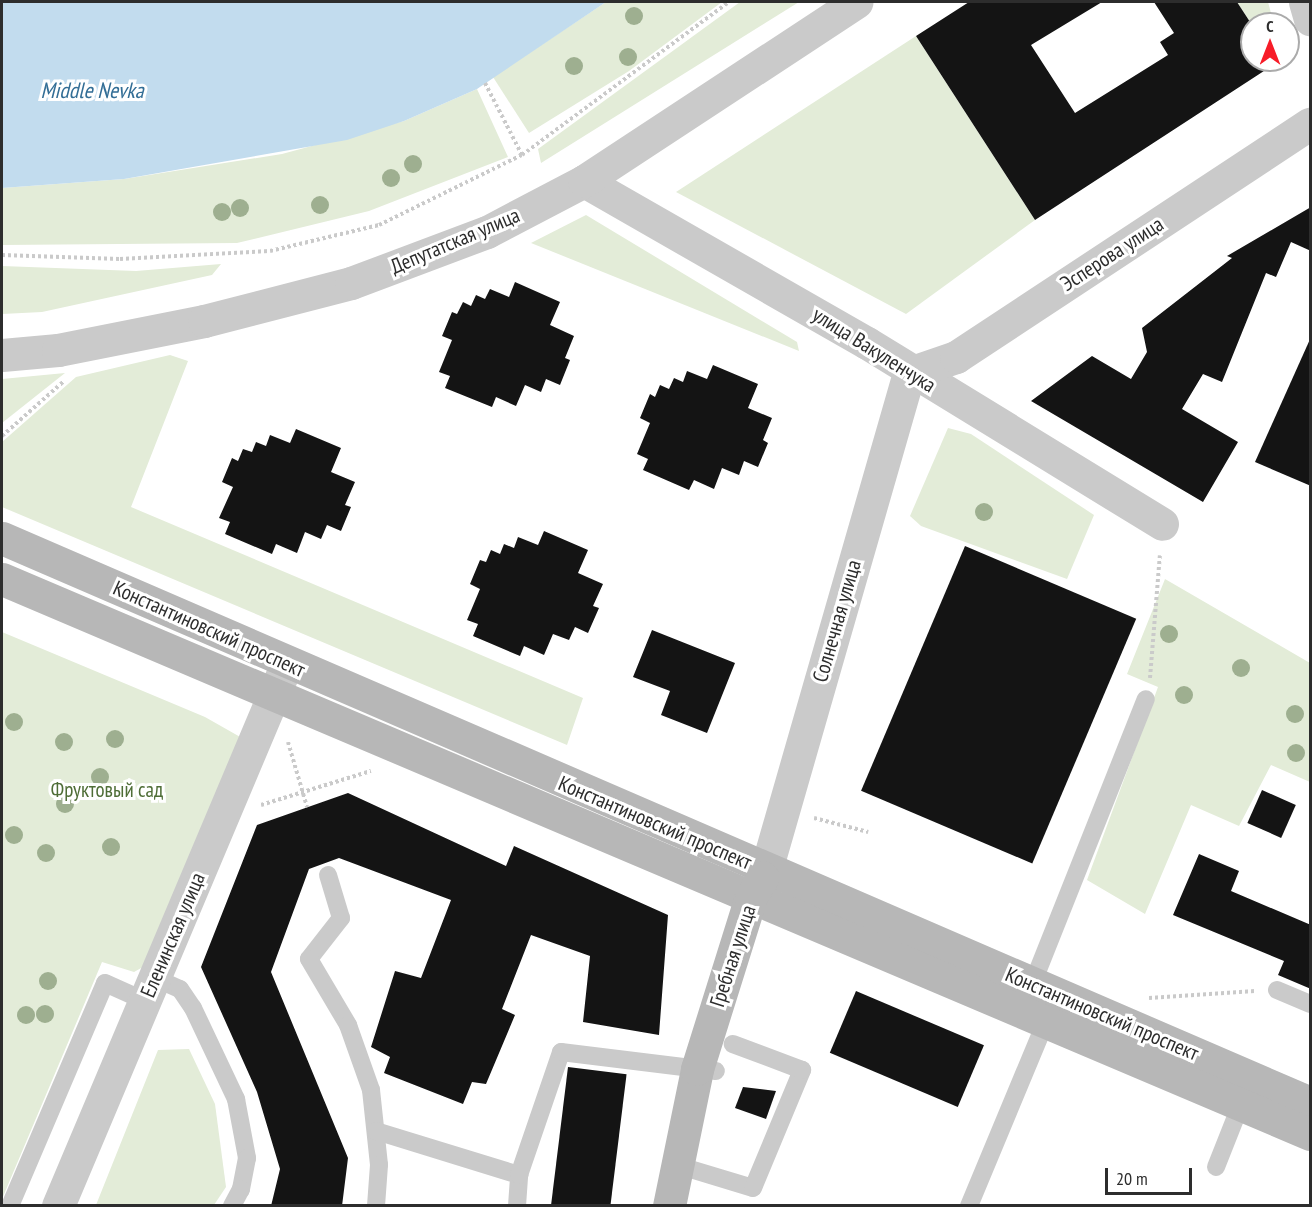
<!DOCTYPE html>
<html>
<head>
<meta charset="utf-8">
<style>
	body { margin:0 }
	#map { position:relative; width:1312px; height:1207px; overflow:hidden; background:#fff; font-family:"PT Sans Narrow",sans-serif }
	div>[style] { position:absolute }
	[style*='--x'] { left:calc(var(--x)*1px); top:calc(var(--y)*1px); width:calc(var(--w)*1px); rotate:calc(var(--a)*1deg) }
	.green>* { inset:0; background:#e3ecd8 }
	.water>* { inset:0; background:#c2dcee }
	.building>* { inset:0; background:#141414; transform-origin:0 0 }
	.path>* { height:4px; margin-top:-2px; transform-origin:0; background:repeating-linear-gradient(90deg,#cacaca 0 3px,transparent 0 6px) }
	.lane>* { height:18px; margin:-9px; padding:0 9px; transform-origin:9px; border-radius:9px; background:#cacaca }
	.street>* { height:33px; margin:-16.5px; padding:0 16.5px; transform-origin:16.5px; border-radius:16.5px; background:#cacaca }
	.secondary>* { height:33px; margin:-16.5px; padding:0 16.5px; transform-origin:16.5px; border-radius:16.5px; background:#b7b7b7 }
	.trees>* { width:18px; height:18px; margin:-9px; border-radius:50%; background:#9eaf90 }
	span { translate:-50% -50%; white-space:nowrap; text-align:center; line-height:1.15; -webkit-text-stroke:6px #fff; paint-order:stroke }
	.street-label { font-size:21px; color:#2d2d2d }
	.park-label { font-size:21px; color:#4e6d36 }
	.water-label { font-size:22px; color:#336e96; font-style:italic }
	.frame { position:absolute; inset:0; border:3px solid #2d2d2d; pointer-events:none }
	.north { position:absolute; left:1240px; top:12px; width:60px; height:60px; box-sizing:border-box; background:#fff; border:2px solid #ababab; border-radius:50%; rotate:0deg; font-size:16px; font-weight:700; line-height:24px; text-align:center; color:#2d2d2d }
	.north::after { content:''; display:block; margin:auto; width:21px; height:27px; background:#f71c28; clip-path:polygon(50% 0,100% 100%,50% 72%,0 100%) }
	.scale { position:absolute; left:1105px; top:1168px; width:87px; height:27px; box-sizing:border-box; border:3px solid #2d2d2d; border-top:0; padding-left:8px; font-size:18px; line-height:21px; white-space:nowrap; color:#2d2d2d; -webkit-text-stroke:4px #fff; paint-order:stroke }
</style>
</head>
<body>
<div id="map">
	<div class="green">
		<i style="clip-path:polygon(606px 2px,722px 2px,629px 71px,529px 133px,493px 77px)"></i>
		<i style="clip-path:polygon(740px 2px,799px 2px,541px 163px,538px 149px)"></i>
		<i style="clip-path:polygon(1237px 2px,1268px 2px,1274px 24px,1252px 25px)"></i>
		<i style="clip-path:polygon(916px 36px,1035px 220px,906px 314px,676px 192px)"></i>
		<i style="clip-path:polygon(477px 89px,508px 157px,369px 211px,237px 243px,2px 245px,2px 188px,124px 179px,282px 154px,404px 121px)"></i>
		<i style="clip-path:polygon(586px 215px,797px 342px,799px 351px,531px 243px)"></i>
		<i style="clip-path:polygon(221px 264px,212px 275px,42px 312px,2px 314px,2px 266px,136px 271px)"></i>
		<i style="clip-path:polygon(170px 355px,188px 361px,131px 507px,583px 698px,567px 745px,2px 507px,2px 442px,76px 377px)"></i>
		<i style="clip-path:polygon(65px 373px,2px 423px,2px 379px)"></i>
		<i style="clip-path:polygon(948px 428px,971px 434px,1094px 515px,1067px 579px,921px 526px,910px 516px)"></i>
		<i style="clip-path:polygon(1165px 579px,1310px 663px,1310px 782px,1271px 765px,1239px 826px,1191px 805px,1145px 914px,1087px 880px,1158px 687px,1127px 674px)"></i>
		<i style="clip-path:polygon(2px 632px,205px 717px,242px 738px,143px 967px,134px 972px,102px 962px,2px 1199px)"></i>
		<i style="clip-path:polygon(189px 1049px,215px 1104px,226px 1187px,214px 1205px,96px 1205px,158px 1050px)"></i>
	</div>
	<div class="water">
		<i style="clip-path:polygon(2px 2px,606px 2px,477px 89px,404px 121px,347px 140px,124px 179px,2px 188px)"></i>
	</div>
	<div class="building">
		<i style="clip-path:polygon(969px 2px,1102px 2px,1031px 45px,1075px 113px,1168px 55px,1160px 42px,1174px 33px,1154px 2px,1237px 2px,1252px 25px,1252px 60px,1281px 60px,1035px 220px,916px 36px)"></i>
		<i style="clip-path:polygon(1311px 207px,1311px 251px,1291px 242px,1276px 277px,1266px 273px,1222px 382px,1203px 374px,1182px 409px,1238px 442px,1203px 502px,1031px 401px,1092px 356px,1131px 379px,1147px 352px,1142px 328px,1232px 258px,1227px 256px)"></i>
		<i style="clip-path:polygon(515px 282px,560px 302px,550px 325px,574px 336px,565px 358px,570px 360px,560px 385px,546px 379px,541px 392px,525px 385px,516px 406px,496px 397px,492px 407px,445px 388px,450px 376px,439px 372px,452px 340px,442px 336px,452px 312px,457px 314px,463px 302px,471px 306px,476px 295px,485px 299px,490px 289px,509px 297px)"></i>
		<i style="clip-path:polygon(1311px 337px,1311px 486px,1255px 462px)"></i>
		<i style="clip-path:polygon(713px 365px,758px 384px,748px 408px,772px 418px,763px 440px,768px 443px,758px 467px,744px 461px,739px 475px,722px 468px,714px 489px,694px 480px,689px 490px,643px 470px,648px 459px,637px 454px,650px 423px,640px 418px,650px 394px,655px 397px,660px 385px,669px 389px,674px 378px,683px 382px,687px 371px,707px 379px)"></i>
		<i style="clip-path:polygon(296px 429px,341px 448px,331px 472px,355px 482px,345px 505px,351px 507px,341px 531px,327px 525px,321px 539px,305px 532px,297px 553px,276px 544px,272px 554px,225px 534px,230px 522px,219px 518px,233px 487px,222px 482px,232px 458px,238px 461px,243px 449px,252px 452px,256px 442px,266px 446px,270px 435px,290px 443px)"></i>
		<i style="clip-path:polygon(544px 531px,588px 550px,578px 573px,603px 584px,593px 606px,599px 608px,588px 633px,575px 627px,569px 640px,553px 634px,544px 655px,524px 646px,520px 656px,473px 636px,478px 624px,467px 620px,480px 589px,470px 584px,480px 560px,486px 562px,491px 550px,500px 554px,504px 544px,514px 548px,518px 537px,538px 545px)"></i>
		<i style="left:965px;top:546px;width:186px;height:266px;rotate:23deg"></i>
		<i style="clip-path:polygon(652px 630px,735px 663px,707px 733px,661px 715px,670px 691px,633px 677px)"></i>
		<i style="left:1262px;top:790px;width:37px;height:36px;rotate:24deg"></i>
		<i style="clip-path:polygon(348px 793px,506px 866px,514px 846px,668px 915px,659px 1035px,583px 1022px,590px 956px,531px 935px,502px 1009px,515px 1015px,486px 1084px,472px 1082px,463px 1104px,384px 1073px,390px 1057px,371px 1047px,395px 971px,421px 978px,451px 900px,339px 858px,309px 869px,271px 972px,348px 1158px,342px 1206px,271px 1206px,280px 1169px,257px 1092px,201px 967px,257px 825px)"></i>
		<i style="clip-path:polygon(1199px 854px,1239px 871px,1231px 891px,1311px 925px,1311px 989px,1278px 975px,1284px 961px,1173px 915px)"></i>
		<i style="left:856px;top:991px;width:139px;height:67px;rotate:23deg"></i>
		<i style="left:568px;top:1067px;width:59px;height:140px;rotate:7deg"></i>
		<i style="clip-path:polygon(743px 1087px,776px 1091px,766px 1119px,735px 1108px)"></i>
	</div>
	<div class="path">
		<i style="--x:485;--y:83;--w:81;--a:62.8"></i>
		<i style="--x:2;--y:255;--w:118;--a:1.9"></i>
		<i style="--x:120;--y:259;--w:150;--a:-3.1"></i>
		<i style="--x:270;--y:251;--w:112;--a:-13.4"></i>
		<i style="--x:379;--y:225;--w:159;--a:-26.1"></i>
		<i style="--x:522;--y:155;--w:257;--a:-36.5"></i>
		<i style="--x:2;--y:436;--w:83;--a:-41.6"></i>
		<i style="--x:1150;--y:678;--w:123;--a:-85.4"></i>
		<i style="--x:288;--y:742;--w:68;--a:73.7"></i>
		<i style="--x:261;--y:805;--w:115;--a:-17.2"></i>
		<i style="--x:814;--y:818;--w:56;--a:14.5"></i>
		<i style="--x:1149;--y:998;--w:106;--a:-3.8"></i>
	</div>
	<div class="lane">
		<i style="--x:328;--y:875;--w:45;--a:73.2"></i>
		<i style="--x:341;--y:918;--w:52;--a:128"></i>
		<i style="--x:309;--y:959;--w:77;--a:59.4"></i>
		<i style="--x:348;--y:1025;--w:69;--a:70.5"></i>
		<i style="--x:371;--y:1090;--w:75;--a:83.9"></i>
		<i style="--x:379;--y:1165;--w:41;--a:94.2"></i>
		<i style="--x:155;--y:978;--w:27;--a:24"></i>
		<i style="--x:180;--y:989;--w:23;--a:56"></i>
		<i style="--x:193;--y:1008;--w:101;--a:64.7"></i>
		<i style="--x:236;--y:1099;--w:60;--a:79.4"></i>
		<i style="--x:247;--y:1158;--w:32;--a:101"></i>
		<i style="--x:241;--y:1189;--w:19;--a:118"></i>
		<i style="--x:1030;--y:990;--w:313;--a:-68.3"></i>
		<i style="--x:1277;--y:990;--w:36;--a:23"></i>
		<i style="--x:376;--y:1131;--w:150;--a:17.1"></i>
		<i style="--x:677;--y:1165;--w:79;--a:16.8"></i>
		<i style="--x:753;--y:1188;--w:128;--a:-67.4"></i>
		<i style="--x:802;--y:1070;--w:74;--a:-159.4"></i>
		<i style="--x:1216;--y:1167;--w:68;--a:-68.4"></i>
		<i style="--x:10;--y:1206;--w:242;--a:-66.9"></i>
		<i style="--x:105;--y:983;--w:44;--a:24.2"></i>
		<i style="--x:517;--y:1206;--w:31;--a:-86"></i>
		<i style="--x:519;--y:1175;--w:130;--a:-71.1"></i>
		<i style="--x:561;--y:1052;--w:156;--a:7"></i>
		<i style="--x:969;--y:1206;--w:206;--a:-67.4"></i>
	</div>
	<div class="street">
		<i style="--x:1305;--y:2;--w:18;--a:74"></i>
		<i style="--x:584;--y:181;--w:326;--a:29.8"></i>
		<i style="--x:867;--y:343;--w:346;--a:31.5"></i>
		<i style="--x:2;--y:355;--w:56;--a:-5.1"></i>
		<i style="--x:58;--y:350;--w:149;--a:-11.2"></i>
		<i style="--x:204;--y:321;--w:152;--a:-14.5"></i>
		<i style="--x:351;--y:283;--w:145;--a:-20.6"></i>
		<i style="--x:487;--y:232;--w:110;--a:-27.7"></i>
		<i style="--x:584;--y:181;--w:326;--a:-33.3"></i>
		<i style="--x:766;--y:870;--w:517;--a:-73.95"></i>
		<i style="--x:909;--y:373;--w:50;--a:-18.8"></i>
		<i style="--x:956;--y:357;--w:424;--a:-33.4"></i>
		<i style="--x:58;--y:1206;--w:589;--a:-67.13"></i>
	</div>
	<div class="secondary">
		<i style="--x:2;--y:538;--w:1425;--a:23.36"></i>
		<i style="--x:2;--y:579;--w:1421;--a:22.99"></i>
		<i style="--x:669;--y:1206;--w:140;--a:-78.4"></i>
		<i style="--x:697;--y:1069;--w:180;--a:-72.6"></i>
		<i style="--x:751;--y:897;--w:23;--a:-61"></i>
	</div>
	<div class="trees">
		<i style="left:634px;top:16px"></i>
		<i style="left:628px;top:57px"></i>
		<i style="left:574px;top:66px"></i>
		<i style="left:413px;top:164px"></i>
		<i style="left:391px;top:178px"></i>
		<i style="left:320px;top:205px"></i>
		<i style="left:240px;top:208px"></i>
		<i style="left:222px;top:212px"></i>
		<i style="left:984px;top:512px"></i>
		<i style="left:1169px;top:634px"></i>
		<i style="left:1241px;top:668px"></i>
		<i style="left:1184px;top:695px"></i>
		<i style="left:1295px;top:714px"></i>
		<i style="left:14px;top:722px"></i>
		<i style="left:115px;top:739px"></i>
		<i style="left:64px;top:742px"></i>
		<i style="left:1296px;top:753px"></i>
		<i style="left:100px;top:777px"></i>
		<i style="left:65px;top:804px"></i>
		<i style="left:14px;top:835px"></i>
		<i style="left:111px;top:847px"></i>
		<i style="left:46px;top:853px"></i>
		<i style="left:48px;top:981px"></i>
		<i style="left:45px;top:1014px"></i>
		<i style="left:26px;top:1015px"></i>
	</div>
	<div class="street-label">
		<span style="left:455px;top:241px;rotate:-23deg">Депутатская улица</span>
		<span style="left:1112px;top:254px;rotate:-33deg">Эсперова улица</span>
		<span style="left:874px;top:350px;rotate:32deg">улица Вакуленчука</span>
		<span style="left:837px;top:621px;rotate:-74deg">Солнечная улица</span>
		<span style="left:209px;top:629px;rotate:24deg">Константиновский проспект</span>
		<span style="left:655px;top:823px;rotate:23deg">Константиновский проспект</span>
		<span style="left:173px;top:935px;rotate:-67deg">Еленинская улица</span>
		<span style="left:733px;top:956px;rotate:-72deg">Гребная улица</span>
		<span style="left:1102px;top:1014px;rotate:23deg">Константиновский проспект</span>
	</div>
	<div class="park-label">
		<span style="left:107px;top:790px">Фруктовый сад</span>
	</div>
	<div class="water-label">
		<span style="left:92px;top:91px">Middle Nevka</span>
	</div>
	<div class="frame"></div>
	<div class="north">С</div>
	<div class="scale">20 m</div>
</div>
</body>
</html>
